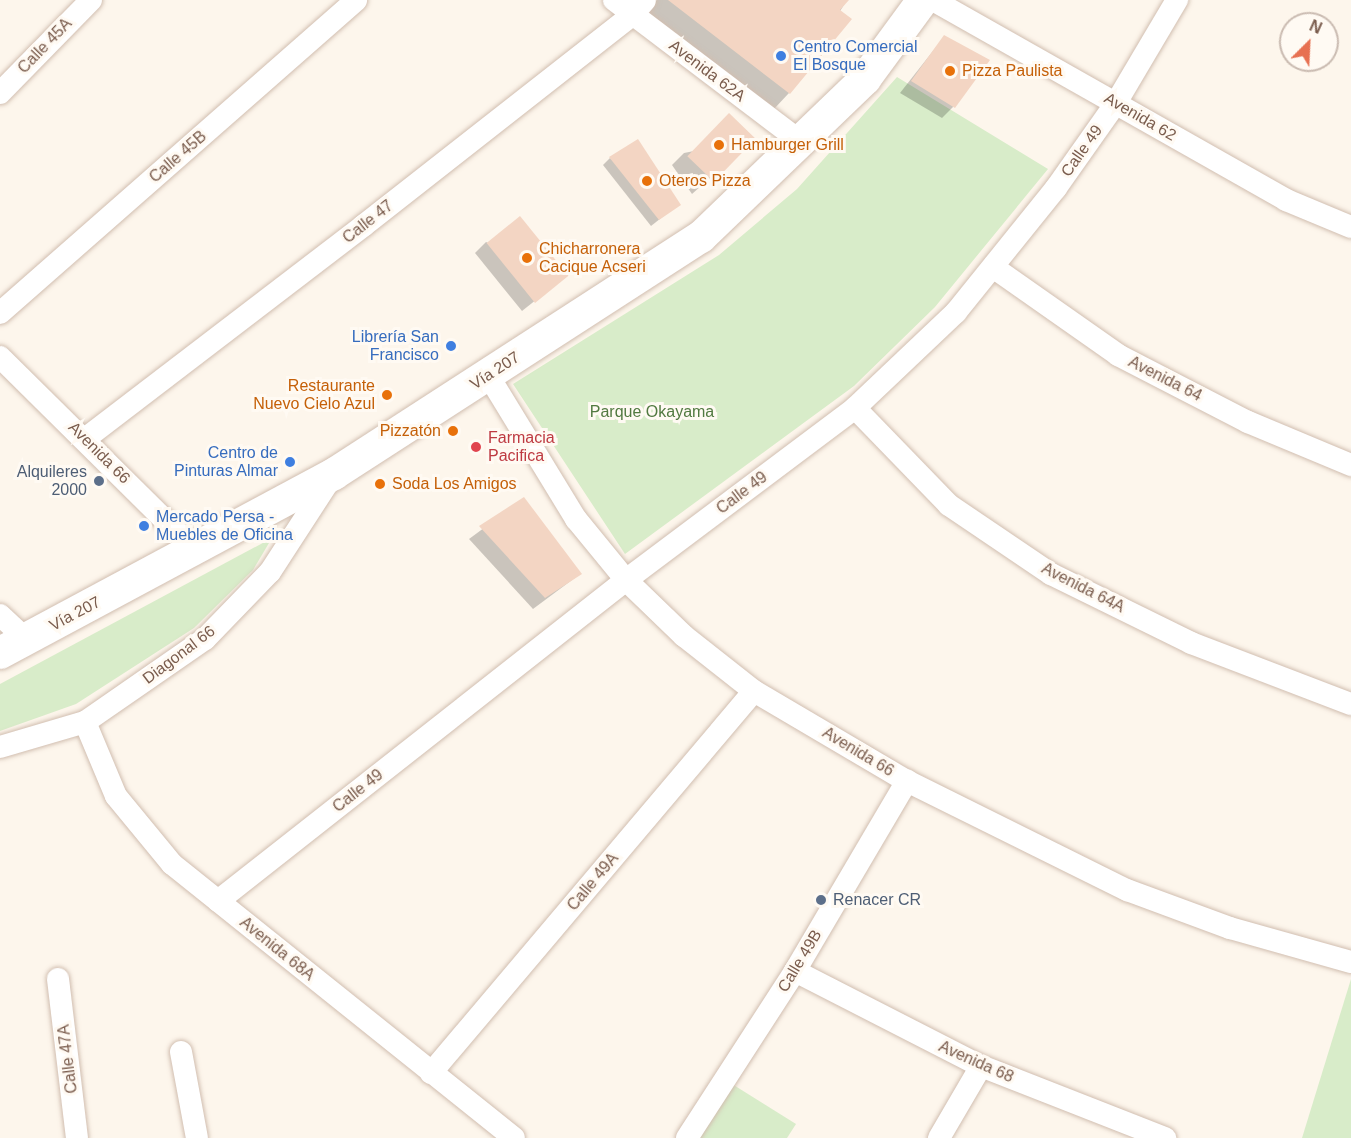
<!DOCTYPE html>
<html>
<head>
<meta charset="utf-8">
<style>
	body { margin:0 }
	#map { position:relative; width:1351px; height:1138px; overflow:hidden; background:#fdf6ec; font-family:Helvetica,sans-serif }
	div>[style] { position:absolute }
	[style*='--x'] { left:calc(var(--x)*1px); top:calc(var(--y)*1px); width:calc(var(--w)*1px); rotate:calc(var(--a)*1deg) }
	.green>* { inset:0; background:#d8ecc9 }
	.shadow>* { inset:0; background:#0003 }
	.building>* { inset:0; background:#f3d5c3; transform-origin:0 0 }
	.roads { filter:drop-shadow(0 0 2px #d1beb0) drop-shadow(0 0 2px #d1beb0) }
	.minor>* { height:22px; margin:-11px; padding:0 11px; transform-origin:11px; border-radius:11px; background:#fff }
	.secondary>* { height:32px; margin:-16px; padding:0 16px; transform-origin:16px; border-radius:16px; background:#fff }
	.dots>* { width:16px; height:16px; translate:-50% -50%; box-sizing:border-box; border:3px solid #fffaf3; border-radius:50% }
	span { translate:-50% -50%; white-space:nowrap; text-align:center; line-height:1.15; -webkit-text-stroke:6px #fffaf3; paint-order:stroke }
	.street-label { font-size:16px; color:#7a5c4d }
	.shop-label { font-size:16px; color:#366cbe }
	.left { translate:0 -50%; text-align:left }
	.right { translate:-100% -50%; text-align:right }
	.food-label { font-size:16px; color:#c56008 }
	.park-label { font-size:16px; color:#527a41 }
	.health-label { font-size:16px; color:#be3a42 }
	.service-label { font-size:16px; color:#4e5e75 }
	.north { position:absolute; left:1279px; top:12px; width:60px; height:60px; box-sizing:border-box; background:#fffaf3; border:2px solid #cabbb1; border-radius:50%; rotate:24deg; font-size:16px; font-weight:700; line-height:24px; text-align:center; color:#7a5c4d }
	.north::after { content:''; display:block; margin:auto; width:21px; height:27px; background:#e77051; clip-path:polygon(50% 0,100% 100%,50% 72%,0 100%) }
</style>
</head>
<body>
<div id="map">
	<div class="green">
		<i style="clip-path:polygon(897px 77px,1048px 169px,935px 307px,854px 386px,625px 554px,513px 384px,719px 255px,797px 189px)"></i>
		<i style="clip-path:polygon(272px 538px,253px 570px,194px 628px,76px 704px,0 731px,0 684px)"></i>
		<i style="clip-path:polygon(1351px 979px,1351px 1138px,1302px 1138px)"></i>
		<i style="clip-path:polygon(732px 1084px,796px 1124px,787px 1138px,698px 1138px)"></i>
	</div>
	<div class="shadow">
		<i style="clip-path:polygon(657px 0,847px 0,789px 93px,774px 109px,647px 12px)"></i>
		<i style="clip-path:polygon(944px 37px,953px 107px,942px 118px,900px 93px)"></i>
		<i style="clip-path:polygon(754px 139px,692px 194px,672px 165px,684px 153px)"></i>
		<i style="clip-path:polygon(610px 158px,679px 204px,651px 226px,603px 165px)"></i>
		<i style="clip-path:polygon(486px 242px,566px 276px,522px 311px,475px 253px)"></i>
		<i style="clip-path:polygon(523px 499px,580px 574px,533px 609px,469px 539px)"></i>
	</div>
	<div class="building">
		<i style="clip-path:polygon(668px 0,849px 0,840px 10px,852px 19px,790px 94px)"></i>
		<i style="clip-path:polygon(944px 35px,990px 60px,955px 108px,911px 81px)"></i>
		<i style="left:729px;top:113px;width:37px;height:60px;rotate:44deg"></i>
		<i style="clip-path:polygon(638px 139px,681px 205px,659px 220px,609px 157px)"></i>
		<i style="left:520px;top:216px;width:77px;height:43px;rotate:51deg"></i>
		<i style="clip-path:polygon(524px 497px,582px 574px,545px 598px,479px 526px)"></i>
	</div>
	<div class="roads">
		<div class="minor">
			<i style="--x:614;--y:0;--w:235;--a:37.2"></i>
			<i style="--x:933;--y:0;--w:406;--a:29.5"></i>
			<i style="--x:1286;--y:200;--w:70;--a:22.6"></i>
			<i style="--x:0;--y:93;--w:130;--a:-45.6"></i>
			<i style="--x:993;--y:267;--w:153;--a:35.1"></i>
			<i style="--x:1118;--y:355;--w:146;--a:27.3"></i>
			<i style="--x:1248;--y:422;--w:112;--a:22.7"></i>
			<i style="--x:0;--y:313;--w:474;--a:-41.3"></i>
			<i style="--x:0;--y:357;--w:276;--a:44.7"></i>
			<i style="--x:488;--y:375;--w:169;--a:58.6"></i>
			<i style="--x:576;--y:519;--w:79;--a:50.7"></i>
			<i style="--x:626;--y:580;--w:81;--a:44"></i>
			<i style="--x:684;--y:636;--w:89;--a:38.2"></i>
			<i style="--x:754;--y:691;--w:178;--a:30.5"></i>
			<i style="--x:907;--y:781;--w:246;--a:26.4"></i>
			<i style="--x:1127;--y:890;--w:110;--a:20.3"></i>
			<i style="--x:1230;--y:928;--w:126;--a:15.7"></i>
			<i style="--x:855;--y:408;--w:135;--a:45.9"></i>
			<i style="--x:949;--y:505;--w:123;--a:34.1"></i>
			<i style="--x:1051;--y:574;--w:156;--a:26.2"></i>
			<i style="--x:1191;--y:643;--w:171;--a:20.9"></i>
			<i style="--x:86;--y:438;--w:349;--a:-37.4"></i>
			<i style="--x:363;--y:226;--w:343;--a:-38.1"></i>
			<i style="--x:633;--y:14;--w:18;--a:-49"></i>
			<i style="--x:0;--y:615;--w:37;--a:43"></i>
			<i style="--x:85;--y:722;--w:80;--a:67.3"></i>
			<i style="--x:116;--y:796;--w:88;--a:50.5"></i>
			<i style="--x:172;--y:864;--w:438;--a:38.7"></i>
			<i style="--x:0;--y:747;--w:89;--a:-16.4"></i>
			<i style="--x:85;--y:722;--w:146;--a:-34.7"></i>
			<i style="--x:205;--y:639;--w:93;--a:-45.9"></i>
			<i style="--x:270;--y:572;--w:112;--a:-57"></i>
			<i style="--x:218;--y:901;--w:519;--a:-38.19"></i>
			<i style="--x:626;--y:580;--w:286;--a:-36.9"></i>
			<i style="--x:855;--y:408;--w:139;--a:-43.5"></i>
			<i style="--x:956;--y:312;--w:159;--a:-51.1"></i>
			<i style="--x:1056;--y:188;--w:104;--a:-54.8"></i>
			<i style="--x:1116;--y:103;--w:120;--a:-59.4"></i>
			<i style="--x:795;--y:971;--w:209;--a:27.1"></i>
			<i style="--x:981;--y:1066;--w:198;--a:21.4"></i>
			<i style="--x:58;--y:979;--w:160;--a:83.2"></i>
			<i style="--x:181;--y:1052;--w:87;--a:79.5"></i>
			<i style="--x:431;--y:1073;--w:500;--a:-49.78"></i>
			<i style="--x:687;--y:1138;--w:199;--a:-57.1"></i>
			<i style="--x:795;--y:971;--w:221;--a:-59.5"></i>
			<i style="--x:939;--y:1138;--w:83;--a:-59.7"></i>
		</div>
		<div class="secondary">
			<i style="--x:0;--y:653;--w:379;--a:-28.2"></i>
			<i style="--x:334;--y:474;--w:437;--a:-32.9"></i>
			<i style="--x:701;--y:237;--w:228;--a:-43.9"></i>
			<i style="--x:865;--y:79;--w:98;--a:-53.7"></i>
		</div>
	</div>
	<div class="dots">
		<i style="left:781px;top:56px;background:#3f7fe0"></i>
		<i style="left:950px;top:71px;background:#e8710a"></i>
		<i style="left:719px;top:145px;background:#e8710a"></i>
		<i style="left:647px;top:181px;background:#e8710a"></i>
		<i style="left:527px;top:258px;background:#e8710a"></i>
		<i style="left:451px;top:346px;background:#3f7fe0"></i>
		<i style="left:387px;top:395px;background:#e8710a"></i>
		<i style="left:453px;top:431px;background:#e8710a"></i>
		<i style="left:476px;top:447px;background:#e0444e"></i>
		<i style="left:290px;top:462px;background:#3f7fe0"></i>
		<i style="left:99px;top:481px;background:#5c6f8a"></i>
		<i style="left:380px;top:484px;background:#e8710a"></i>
		<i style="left:144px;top:526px;background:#3f7fe0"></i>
		<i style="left:821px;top:900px;background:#5c6f8a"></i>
	</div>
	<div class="street-label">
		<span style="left:45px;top:46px;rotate:-46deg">Calle 45A</span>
		<span style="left:707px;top:71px;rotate:37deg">Avenida 62A</span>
		<span style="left:1140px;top:117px;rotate:30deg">Avenida 62</span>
		<span style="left:1082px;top:151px;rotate:-55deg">Calle 49</span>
		<span style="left:178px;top:157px;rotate:-41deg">Calle 45B</span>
		<span style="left:368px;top:222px;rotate:-38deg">Calle 47</span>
		<span style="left:495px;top:371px;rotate:-33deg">Vía 207</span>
		<span style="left:1165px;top:379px;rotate:27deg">Avenida 64</span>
		<span style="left:99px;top:453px;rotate:45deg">Avenida 66</span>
		<span style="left:742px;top:493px;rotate:-37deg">Calle 49</span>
		<span style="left:1083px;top:588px;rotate:27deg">Avenida 64A</span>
		<span style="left:75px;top:614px;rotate:-28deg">Vía 207</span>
		<span style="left:179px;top:655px;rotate:-37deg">Diagonal 66</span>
		<span style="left:858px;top:752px;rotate:31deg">Avenida 66</span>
		<span style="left:358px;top:791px;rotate:-38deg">Calle 49</span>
		<span style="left:593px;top:882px;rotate:-50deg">Calle 49A</span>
		<span style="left:277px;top:949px;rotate:39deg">Avenida 68A</span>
		<span style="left:800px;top:961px;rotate:-59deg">Calle 49B</span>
		<span style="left:68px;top:1059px;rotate:-97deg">Calle 47A</span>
		<span style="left:976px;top:1062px;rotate:24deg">Avenida 68</span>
	</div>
	<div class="shop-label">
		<span class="left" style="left:793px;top:56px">Centro Comercial<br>El Bosque</span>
		<span class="right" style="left:439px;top:346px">Librería San<br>Francisco</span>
		<span class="right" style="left:278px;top:462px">Centro de<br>Pinturas Almar</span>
		<span class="left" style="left:156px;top:526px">Mercado Persa -<br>Muebles de Oficina</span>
	</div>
	<div class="food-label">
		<span class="left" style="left:962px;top:71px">Pizza Paulista</span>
		<span class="left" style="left:731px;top:145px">Hamburger Grill</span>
		<span class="left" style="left:659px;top:181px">Oteros Pizza</span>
		<span class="left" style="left:539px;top:258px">Chicharronera<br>Cacique Acseri</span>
		<span class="right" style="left:375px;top:395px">Restaurante<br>Nuevo Cielo Azul</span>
		<span class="right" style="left:441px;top:431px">Pizzatón</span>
		<span class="left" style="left:392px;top:484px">Soda Los Amigos</span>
	</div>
	<div class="park-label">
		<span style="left:652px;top:412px">Parque Okayama</span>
	</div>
	<div class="health-label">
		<span class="left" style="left:488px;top:447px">Farmacia<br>Pacifica</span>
	</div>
	<div class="service-label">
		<span class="right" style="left:87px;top:481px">Alquileres<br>2000</span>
		<span class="left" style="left:833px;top:900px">Renacer CR</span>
	</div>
	<div class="north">N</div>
</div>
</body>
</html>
